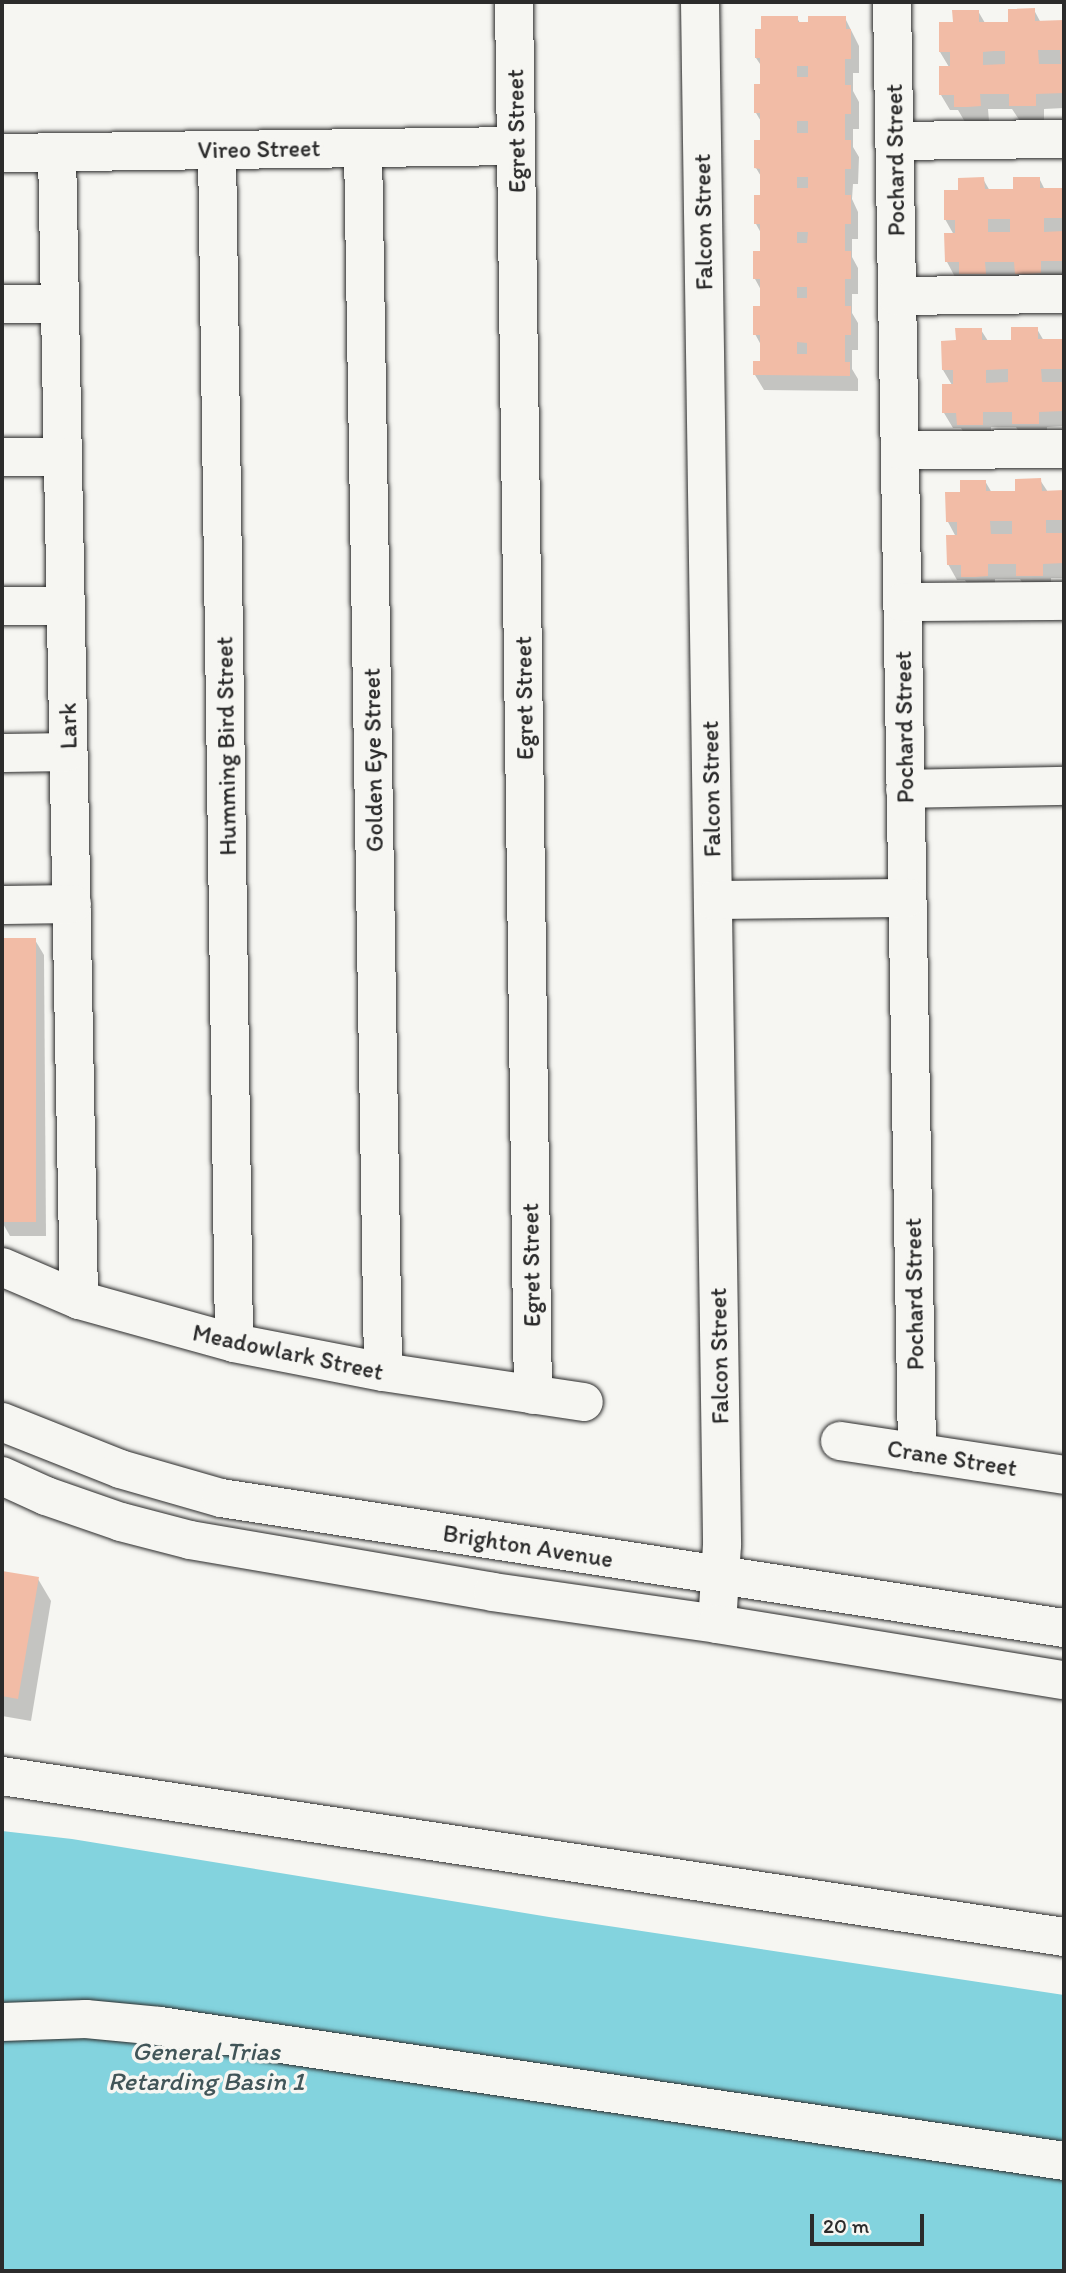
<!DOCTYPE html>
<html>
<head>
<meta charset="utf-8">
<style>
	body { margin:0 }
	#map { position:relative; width:1066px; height:2273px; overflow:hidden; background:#f6f6f2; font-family:Itim,sans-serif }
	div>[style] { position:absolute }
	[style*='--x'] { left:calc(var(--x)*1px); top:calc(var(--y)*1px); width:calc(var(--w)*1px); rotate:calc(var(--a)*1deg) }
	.water>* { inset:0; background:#83d3de }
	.shadow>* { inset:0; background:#0003 }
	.building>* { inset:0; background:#f2bca6; transform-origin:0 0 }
	.roads { filter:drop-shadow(0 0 2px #2b2b2b) drop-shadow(0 0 2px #2b2b2b) }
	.minor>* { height:38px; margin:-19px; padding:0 19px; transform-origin:19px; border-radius:19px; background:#f6f6f2 }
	span { translate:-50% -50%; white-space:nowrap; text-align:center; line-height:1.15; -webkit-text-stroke:7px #f6f6f2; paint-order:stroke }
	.street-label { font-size:24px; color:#2b2b2b }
	.water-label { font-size:26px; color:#415558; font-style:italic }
	.frame { position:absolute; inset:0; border:4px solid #2b2b2b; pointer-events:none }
	.scale { position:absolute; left:810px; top:2214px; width:114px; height:32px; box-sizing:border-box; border:4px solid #2b2b2b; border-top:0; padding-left:9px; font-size:21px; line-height:24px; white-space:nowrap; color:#2b2b2b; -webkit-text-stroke:5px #f6f6f2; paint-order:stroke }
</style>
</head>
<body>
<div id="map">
	<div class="water">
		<i style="clip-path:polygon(2px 1831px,72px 1839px,549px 1917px,1064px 1995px,1064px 2271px,2px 2271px)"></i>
	</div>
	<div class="shadow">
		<i style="clip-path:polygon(1034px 10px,1041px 23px,1064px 22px,1064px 108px,1044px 109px,1044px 121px,1020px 121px,1012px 109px,988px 109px,989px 121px,965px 122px,958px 110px,950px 110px,941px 95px,949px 67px,940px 52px,955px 24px,978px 11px,985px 23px,1010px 23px)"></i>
		<i style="clip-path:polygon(797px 18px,800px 23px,845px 18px,859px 46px,859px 73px,853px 73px,853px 91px,859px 102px,859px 129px,853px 129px,853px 147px,859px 157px,858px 184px,853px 184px,852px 199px,858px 212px,858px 239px,852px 239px,852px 257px,858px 268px,858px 294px,852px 294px,852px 313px,858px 323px,858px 350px,852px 350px,852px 369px,858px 379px,858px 391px,764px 390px,755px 375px,761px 363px,761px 345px,755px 334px,761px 308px,761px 290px,755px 279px,761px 252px,761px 233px,756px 224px,762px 197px,762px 178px,756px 168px,762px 141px,762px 123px,756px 113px,762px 86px,762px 67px,756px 58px)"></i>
		<i style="clip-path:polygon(1039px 178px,1045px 190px,1064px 190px,1064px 276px,955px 277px,947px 262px,954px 235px,945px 219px,959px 191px,983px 179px,990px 191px,1015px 191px)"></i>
		<i style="clip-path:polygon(1037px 329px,1044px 341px,1064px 341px,1064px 426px,1047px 427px,1047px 439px,1023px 439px,1016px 427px,991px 427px,991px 440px,968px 440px,961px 428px,953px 428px,944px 413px,952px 385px,943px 370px,958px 342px,981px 330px,988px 341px,1013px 341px)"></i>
		<i style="clip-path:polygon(1040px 480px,1048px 492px,1064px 492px,1064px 578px,1051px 578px,1051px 590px,1027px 591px,1020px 579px,995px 579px,995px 591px,972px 592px,965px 580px,957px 580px,948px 564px,956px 537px,948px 522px,961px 494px,985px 481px,992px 493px,1017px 493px)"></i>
		<i style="clip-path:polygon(2px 940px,35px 940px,44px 955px,46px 1236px,10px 1236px,2px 1222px)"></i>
		<i style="clip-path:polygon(2px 1573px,38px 1579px,51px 1601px,31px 1721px,2px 1716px)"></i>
	</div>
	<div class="building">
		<i style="clip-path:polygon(evenodd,1035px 8px,1035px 21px,1064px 20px,1064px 93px,1036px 94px,1036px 106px,1009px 106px,1009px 94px,980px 94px,981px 106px,967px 107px,954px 107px,954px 95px,939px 95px,939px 66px,950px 66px,950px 52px,939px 52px,939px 22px,953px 22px,952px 10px,979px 10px,979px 22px,1008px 22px,1008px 9px,1035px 8px,1038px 50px,1060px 50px,1061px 64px,1039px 64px,1038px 50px,1035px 8px,994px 51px,1005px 51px,1005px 64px,983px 65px,983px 52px,994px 51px)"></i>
		<i style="clip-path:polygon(evenodd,761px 16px,798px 16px,798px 22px,808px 22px,808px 16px,846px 16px,846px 29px,851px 29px,851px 59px,845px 59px,845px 85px,851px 85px,851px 114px,845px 114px,845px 140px,851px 140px,851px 169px,845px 169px,845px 195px,851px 195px,851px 224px,845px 224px,845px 251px,851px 251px,851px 279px,845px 279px,845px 306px,851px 306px,851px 335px,845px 335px,845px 362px,850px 362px,850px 376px,753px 375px,753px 361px,760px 361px,760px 335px,753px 335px,753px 306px,760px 306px,760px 279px,753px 279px,753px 251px,760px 251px,760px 224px,754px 224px,754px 195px,760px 195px,760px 169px,754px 168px,754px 140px,760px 140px,760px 113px,754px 113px,754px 84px,760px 84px,760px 58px,755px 58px,755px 29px,761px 29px,761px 16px,797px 66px,808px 66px,808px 77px,797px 77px,797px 66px,761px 16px,797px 121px,808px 121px,808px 133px,797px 133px,797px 121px,761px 16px,797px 177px,808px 177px,808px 188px,797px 188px,797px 177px,761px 16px,797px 232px,808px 232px,807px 243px,797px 243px,797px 232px,761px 16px,797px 287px,807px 287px,807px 298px,797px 298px,797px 287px,761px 16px,797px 342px,807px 343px,807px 354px,797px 354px,797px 342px)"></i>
		<i style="clip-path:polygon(evenodd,984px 177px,985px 189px,1013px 189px,1013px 177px,1040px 177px,1040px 188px,1064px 188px,1064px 218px,1044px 218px,1044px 232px,1064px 231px,1064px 261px,1041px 261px,1041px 273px,1028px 274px,1015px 274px,1014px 262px,985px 262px,986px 274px,959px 274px,959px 262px,945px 262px,944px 233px,955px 233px,955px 220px,944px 220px,944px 190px,958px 190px,958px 178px,984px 177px,988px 219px,1010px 219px,1010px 232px,988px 232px,988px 219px)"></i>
		<i style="clip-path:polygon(evenodd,1011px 327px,1038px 327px,1038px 339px,1064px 339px,1064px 369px,1041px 369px,1042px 382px,1064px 382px,1064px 411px,1039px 412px,1039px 424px,1012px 424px,1012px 412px,983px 412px,983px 425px,957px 425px,956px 413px,942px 413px,942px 384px,953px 384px,953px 370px,942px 370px,941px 341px,956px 340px,955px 328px,982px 328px,982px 340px,1011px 340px,1011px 327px,1008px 369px,1008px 382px,986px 383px,986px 370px,1008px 369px)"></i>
		<i style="clip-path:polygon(evenodd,1041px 478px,1042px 491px,1064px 490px,1064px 520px,1046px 520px,1046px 533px,1064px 533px,1064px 563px,1043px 564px,1043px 576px,1016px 576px,1016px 564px,988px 564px,988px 576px,975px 577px,961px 577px,961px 565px,947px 565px,946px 535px,957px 535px,957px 522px,946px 522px,945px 492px,960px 492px,960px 480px,986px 480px,986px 491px,1015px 491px,1015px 479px,1041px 478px,990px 521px,1012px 521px,1012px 534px,991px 534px,990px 521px)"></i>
		<i style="left:36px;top:938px;width:284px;height:34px;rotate:90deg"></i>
		<i style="clip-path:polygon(2px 1571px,39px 1577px,18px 1699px,2px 1696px)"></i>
	</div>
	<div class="roads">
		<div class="minor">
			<i style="--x:514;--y:2;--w:1393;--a:89.22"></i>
			<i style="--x:700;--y:2;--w:1543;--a:89.18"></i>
			<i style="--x:722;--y:1545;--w:79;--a:93.6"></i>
			<i style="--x:892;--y:2;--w:1451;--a:89.01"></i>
			<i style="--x:894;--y:141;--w:170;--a:-0.7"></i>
			<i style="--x:363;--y:148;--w:1224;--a:89.06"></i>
			<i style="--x:217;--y:150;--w:1193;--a:89.18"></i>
			<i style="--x:57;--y:152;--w:1148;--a:88.9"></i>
			<i style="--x:2;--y:153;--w:514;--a:-0.78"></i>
			<i style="--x:897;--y:296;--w:167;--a:-0.7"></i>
			<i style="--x:2;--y:304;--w:58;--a:0"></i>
			<i style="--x:900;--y:450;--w:164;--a:-0.3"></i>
			<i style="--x:2;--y:457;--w:61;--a:0"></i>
			<i style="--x:902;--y:602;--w:162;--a:-0.4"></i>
			<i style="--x:2;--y:606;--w:64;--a:0"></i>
			<i style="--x:2;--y:753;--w:66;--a:-0.9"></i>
			<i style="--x:905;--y:789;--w:159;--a:-1.1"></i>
			<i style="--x:713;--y:900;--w:194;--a:-0.6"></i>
			<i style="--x:2;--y:905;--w:70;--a:-0.8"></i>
			<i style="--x:2;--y:1267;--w:84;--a:23.2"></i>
			<i style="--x:79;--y:1300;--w:161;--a:15.5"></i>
			<i style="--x:234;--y:1343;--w:152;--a:11"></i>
			<i style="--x:383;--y:1372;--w:203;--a:8.5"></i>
			<i style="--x:2;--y:1422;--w:127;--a:21.7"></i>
			<i style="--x:120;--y:1469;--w:105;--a:16"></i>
			<i style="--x:221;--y:1498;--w:853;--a:8.77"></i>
			<i style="--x:840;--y:1441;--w:227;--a:8.6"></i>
			<i style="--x:2;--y:1476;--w:48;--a:24.4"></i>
			<i style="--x:46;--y:1496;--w:79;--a:19.1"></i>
			<i style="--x:121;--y:1522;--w:71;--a:14.6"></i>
			<i style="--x:190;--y:1540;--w:307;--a:9.7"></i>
			<i style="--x:493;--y:1592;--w:226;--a:8.1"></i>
			<i style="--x:717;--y:1624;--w:351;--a:9.2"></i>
			<i style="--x:2;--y:1776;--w:1074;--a:8.62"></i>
			<i style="--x:2;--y:2022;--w:84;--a:-2"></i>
			<i style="--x:86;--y:2019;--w:74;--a:5.4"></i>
			<i style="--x:160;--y:2026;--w:914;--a:8.49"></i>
		</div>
	</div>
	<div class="street-label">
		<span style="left:516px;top:131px;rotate:-91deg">Egret Street</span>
		<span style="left:259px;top:149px;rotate:-1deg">Vireo Street</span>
		<span style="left:895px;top:160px;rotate:-91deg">Pochard Street</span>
		<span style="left:703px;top:222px;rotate:-91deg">Falcon Street</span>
		<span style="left:524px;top:698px;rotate:-91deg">Egret Street</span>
		<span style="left:68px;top:726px;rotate:-91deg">Lark</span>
		<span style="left:904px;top:727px;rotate:-91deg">Pochard Street</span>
		<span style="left:226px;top:746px;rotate:-91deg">Humming Bird Street</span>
		<span style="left:373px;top:760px;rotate:-91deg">Golden Eye Street</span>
		<span style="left:711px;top:789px;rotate:-91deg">Falcon Street</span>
		<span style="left:531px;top:1265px;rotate:-91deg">Egret Street</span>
		<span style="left:914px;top:1294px;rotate:-91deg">Pochard Street</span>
		<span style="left:288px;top:1352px;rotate:12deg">Meadowlark Street</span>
		<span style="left:719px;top:1356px;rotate:-91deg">Falcon Street</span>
		<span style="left:952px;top:1458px;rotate:9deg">Crane Street</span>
		<span style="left:528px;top:1546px;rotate:9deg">Brighton Avenue</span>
	</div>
	<div class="water-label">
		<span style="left:206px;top:2067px">General Trias<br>Retarding Basin 1</span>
	</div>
	<div class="frame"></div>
	<div class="scale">20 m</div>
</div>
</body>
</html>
